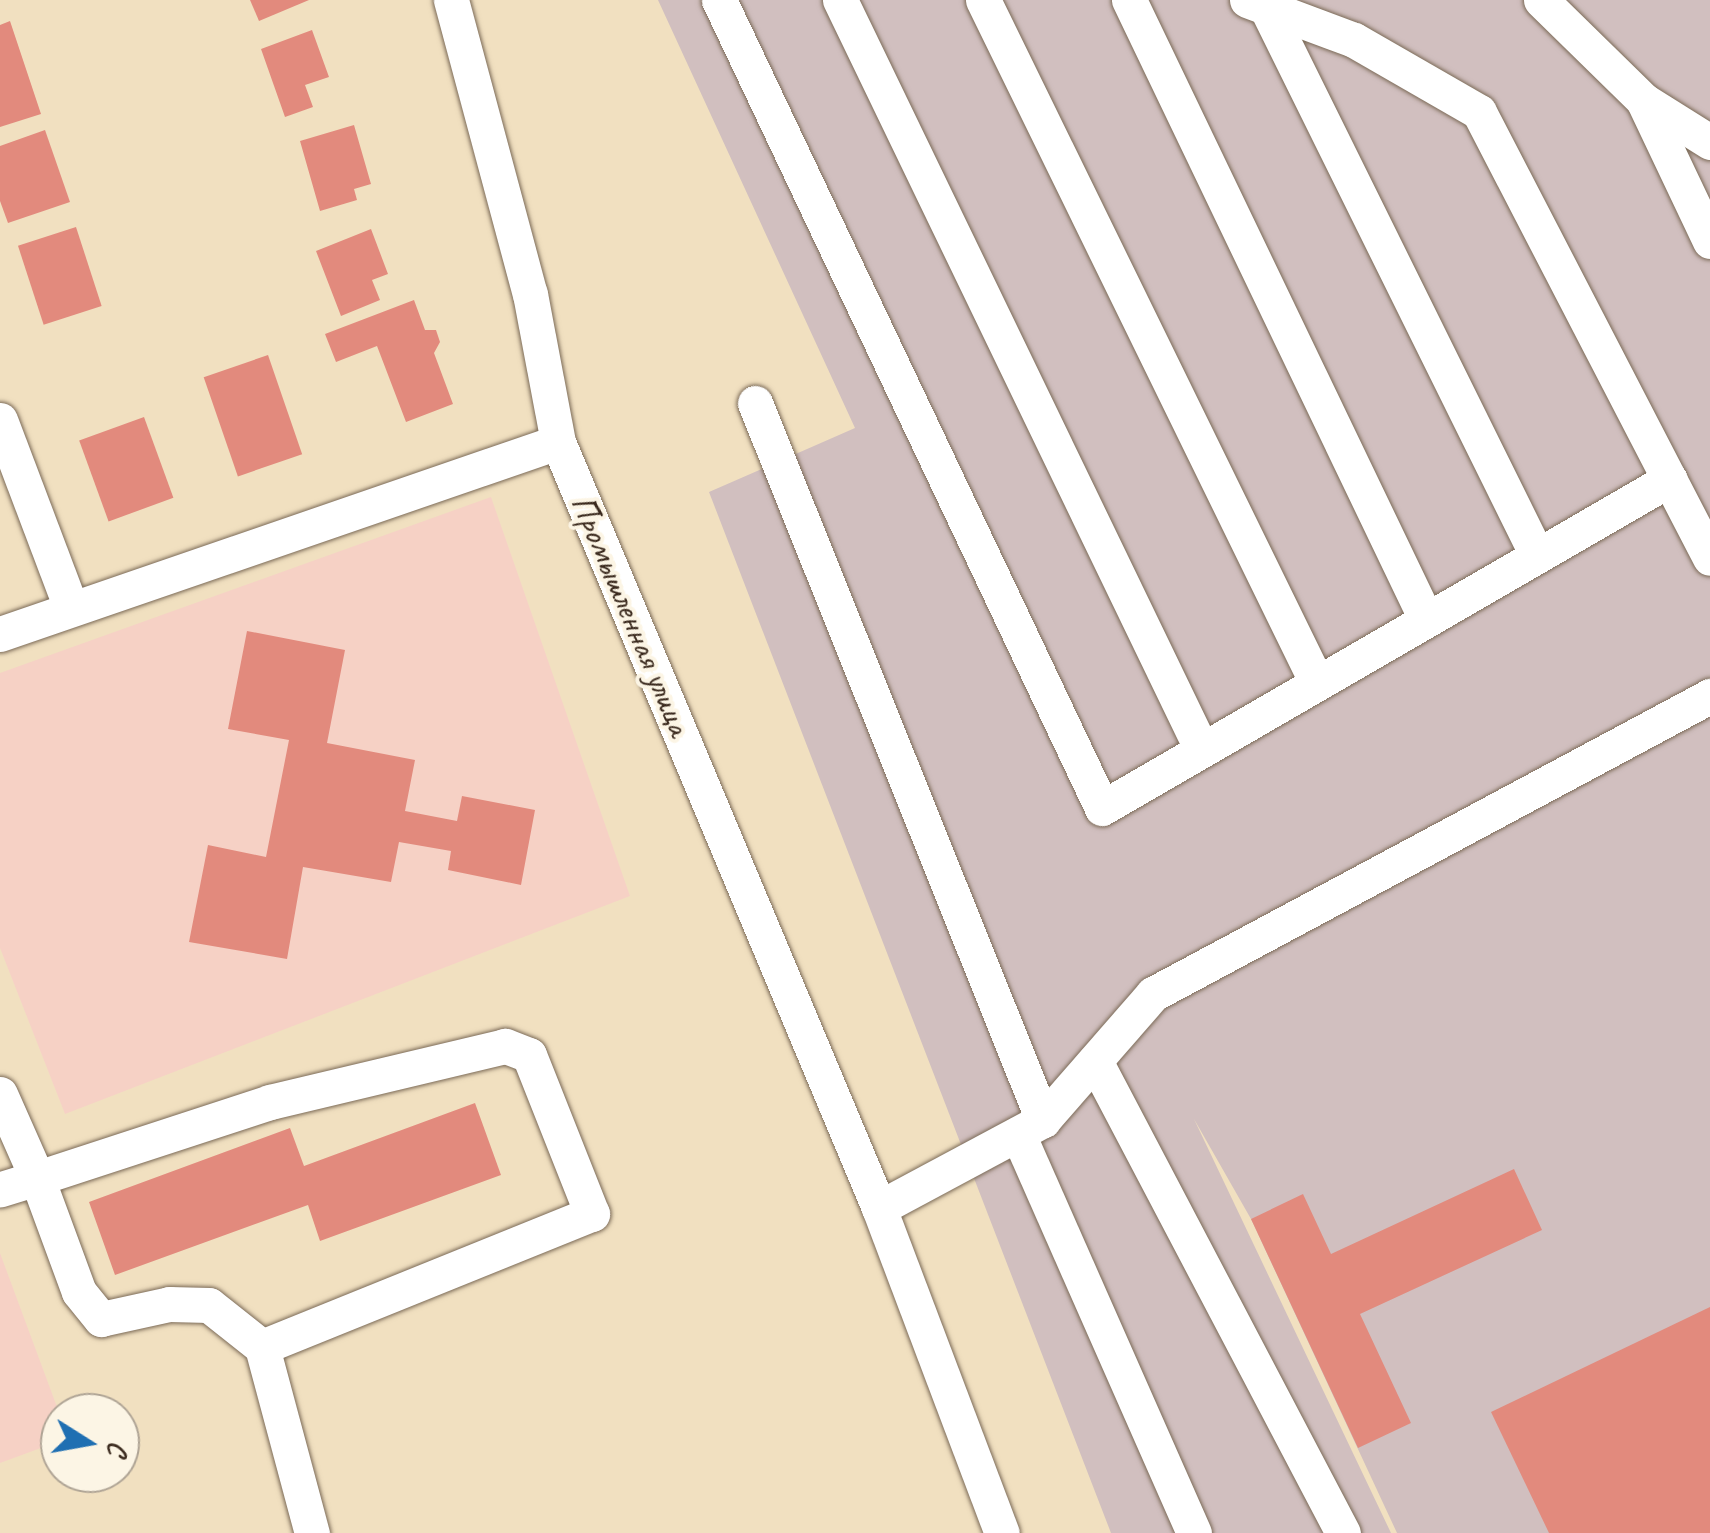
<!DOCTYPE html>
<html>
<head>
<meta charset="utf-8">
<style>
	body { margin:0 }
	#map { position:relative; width:1710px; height:1533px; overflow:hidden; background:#f1e0c0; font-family:Caveat,sans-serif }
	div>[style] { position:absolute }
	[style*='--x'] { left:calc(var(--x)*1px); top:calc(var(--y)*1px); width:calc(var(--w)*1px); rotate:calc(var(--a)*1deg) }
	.built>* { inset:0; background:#f6d1c5 }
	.industrial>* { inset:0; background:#d1bfbf }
	.building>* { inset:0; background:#e28a7d; transform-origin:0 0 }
	.roads { filter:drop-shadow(0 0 2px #7b6a57) drop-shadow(0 0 2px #7b6a57) }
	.minor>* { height:35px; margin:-17.5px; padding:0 17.5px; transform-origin:17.5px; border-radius:17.5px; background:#fff }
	span { translate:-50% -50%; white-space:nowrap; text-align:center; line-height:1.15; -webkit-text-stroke:8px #fcf5e5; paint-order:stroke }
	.street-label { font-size:35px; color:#3b2a1e }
	.north { position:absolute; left:40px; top:1393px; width:100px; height:100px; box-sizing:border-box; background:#fcf5e5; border:2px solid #afa495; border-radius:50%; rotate:101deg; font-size:28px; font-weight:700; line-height:40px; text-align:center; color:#3b2a1e }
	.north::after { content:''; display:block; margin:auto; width:35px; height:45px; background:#1f6fb2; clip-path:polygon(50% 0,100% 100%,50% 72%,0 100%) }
</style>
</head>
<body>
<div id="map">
	<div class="built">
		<i style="clip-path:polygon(491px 497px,630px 896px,65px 1114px,0 948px,0 673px)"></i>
		<i style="clip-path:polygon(0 1253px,60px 1415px,60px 1441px,0 1463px)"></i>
	</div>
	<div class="industrial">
		<i style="clip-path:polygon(658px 0,1710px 0,1710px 1533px,1397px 1533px,1251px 1219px,1194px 1119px,1391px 1533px,1111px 1533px,709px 492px,855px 428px)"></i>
	</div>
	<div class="building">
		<i style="clip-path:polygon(250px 0,309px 0,259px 21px)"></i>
		<i style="clip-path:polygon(10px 21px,41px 114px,0 127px,0 25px)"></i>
		<i style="clip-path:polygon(312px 30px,329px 77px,305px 85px,313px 107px,285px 117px,261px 49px)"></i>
		<i style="clip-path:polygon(354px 125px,371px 184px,354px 189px,357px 200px,320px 211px,300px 141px)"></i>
		<i style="clip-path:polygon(45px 130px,70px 202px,8px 223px,0 201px,0 146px)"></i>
		<i style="left:76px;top:227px;width:83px;height:61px;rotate:72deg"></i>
		<i style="clip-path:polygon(371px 229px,388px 274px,372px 280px,380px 300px,341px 316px,316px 251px)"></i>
		<i style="clip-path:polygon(414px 300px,425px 330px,436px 330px,440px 342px,434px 353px,453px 404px,406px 422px,377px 346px,336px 362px,325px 334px)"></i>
		<i style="left:268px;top:355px;width:105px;height:68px;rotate:71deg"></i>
		<i style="left:144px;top:417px;width:86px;height:69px;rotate:70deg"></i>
		<i style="clip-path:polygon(247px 631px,345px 650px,327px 743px,415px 760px,405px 811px,457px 821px,462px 796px,535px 810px,521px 885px,448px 870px,451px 851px,399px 842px,391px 882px,303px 867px,287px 959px,189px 942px,208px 845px,266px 857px,289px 740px,228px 729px)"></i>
		<i style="clip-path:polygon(475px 1103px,501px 1175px,320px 1241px,308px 1205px,115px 1275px,89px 1202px,290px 1128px,304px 1166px)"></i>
		<i style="clip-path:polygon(1514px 1169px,1542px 1230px,1360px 1314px,1411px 1423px,1358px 1448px,1251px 1219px,1303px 1194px,1331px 1254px)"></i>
		<i style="clip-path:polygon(1710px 1307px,1710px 1533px,1549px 1533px,1491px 1412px)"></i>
	</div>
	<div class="roads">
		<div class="minor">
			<i style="--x:451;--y:0;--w:304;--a:75"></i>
			<i style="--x:530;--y:294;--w:151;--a:79.3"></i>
			<i style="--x:558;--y:442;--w:831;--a:67.26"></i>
			<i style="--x:879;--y:1208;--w:347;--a:69.3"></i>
			<i style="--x:719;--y:0;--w:894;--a:64.64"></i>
			<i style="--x:1102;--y:808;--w:656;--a:-30.08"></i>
			<i style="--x:840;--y:0;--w:831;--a:64.24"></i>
			<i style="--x:983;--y:0;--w:760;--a:63.94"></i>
			<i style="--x:1129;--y:0;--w:687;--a:64.37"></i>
			<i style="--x:1247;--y:0;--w:114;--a:20.5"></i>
			<i style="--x:1354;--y:40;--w:144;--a:29.9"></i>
			<i style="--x:1479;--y:112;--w:502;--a:62.62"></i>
			<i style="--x:1541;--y:0;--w:143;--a:44.4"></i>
			<i style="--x:1643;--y:100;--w:156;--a:64.6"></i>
			<i style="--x:1266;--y:7;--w:611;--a:63.69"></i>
			<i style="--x:1643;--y:100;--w:79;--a:32.1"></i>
			<i style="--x:755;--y:403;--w:773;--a:68.12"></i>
			<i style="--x:0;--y:420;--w:201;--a:69.3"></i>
			<i style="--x:0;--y:634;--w:590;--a:-18.99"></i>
			<i style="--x:1095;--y:1061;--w:533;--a:62.28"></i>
			<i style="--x:0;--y:1094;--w:92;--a:66.2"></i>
			<i style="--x:37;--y:1178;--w:39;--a:163"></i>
			<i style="--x:1018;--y:1134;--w:436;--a:66.2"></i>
			<i style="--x:879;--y:1208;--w:186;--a:-28.2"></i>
			<i style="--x:1043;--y:1120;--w:167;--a:-48.9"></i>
			<i style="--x:1153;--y:994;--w:632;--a:-28.15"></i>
			<i style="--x:262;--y:1347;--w:356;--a:-22"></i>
			<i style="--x:592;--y:1214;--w:171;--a:-111.6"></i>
			<i style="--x:529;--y:1055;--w:26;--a:-159"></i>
			<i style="--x:505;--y:1046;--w:242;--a:166.6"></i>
			<i style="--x:270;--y:1102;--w:245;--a:161.9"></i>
			<i style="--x:37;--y:1178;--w:121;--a:69.8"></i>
			<i style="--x:79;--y:1292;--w:35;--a:51"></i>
			<i style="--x:101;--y:1319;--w:70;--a:-12.4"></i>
			<i style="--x:169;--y:1304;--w:40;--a:1.4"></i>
			<i style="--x:209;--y:1305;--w:68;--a:38.4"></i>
			<i style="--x:262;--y:1347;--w:193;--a:75"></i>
		</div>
	</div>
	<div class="street-label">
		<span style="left:631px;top:615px;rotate:67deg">Промышленная улица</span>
	</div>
	<div class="north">С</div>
</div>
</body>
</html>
